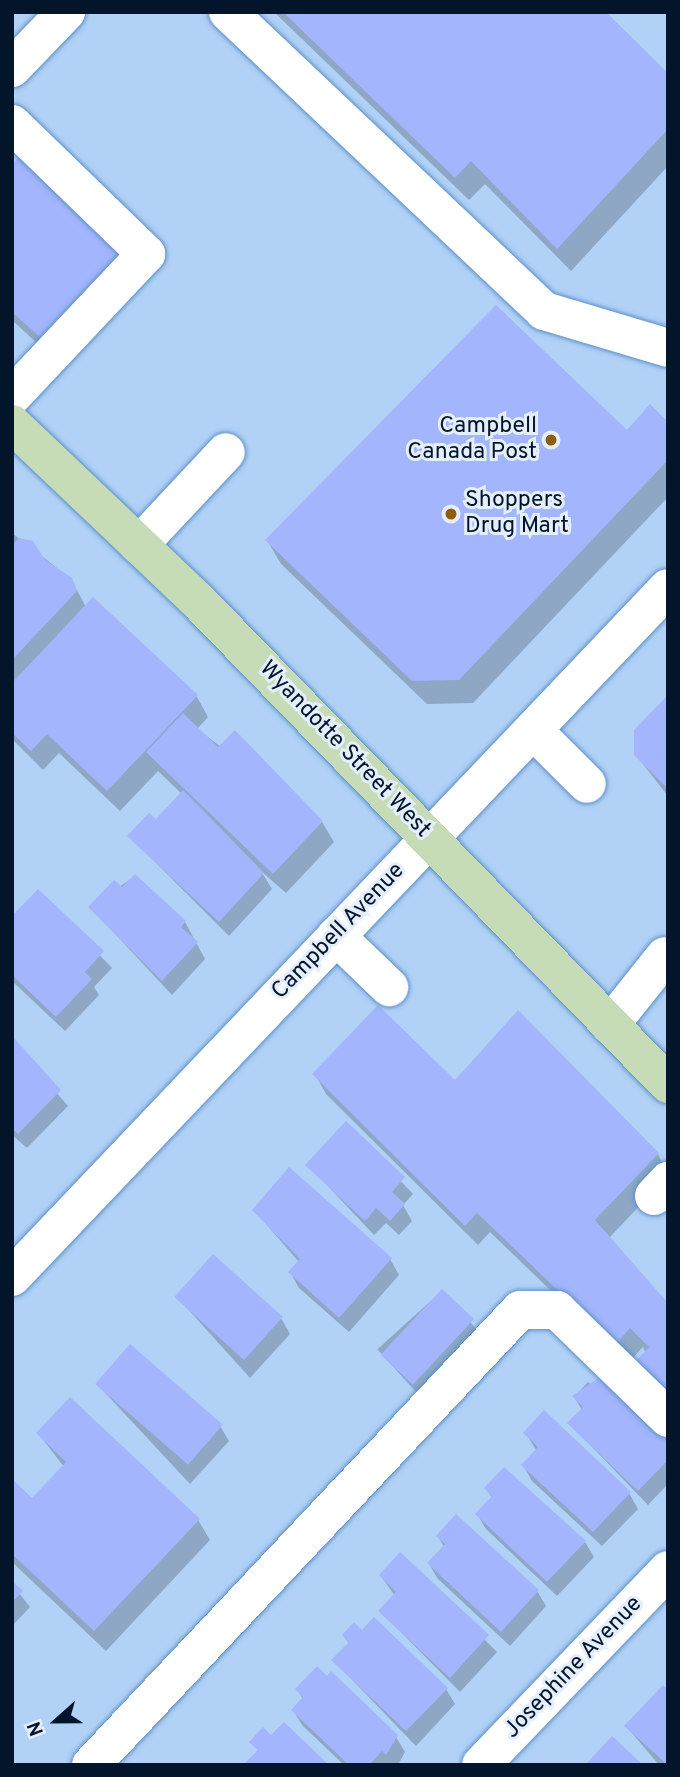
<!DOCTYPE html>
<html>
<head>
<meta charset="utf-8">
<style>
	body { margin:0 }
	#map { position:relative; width:680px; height:1777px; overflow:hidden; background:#b1d1f6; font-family:Overpass,sans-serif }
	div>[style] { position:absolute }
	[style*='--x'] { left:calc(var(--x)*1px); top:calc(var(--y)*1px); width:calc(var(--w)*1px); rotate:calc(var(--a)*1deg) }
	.shadow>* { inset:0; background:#0003; transform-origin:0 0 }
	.building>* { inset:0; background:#a3b5fc; transform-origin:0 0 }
	.roads { filter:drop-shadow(0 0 2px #5c8fc8) drop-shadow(0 0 2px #5c8fc8) }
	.minor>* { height:38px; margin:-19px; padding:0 19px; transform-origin:19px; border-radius:19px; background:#fff }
	.major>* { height:38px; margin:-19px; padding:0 19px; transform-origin:19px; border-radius:19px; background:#c6dcb6 }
	.dots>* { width:19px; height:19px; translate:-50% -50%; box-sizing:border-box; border:4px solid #e5effc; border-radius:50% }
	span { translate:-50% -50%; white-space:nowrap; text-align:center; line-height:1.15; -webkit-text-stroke:6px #e5effc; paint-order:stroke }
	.poi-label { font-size:23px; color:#03152b }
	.right { translate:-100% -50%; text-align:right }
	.left { translate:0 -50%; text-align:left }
	.street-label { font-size:23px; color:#03152b }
	.frame { position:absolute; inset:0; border:14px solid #03152b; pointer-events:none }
	.north { position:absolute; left:21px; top:1686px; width:70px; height:70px; -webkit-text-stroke:5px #e5effc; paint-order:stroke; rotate:249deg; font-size:19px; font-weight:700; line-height:28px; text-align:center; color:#03152b }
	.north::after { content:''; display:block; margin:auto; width:24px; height:32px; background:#03152b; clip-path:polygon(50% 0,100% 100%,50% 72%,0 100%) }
</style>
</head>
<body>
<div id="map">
	<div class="shadow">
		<i style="clip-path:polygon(274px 12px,603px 12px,668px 75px,668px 166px,571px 271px,485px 184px,469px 200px)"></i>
		<i style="clip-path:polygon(12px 167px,55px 360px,12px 320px)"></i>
		<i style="clip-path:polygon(668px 425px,668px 497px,473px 703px,427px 704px,281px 564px,267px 540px)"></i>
		<i style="clip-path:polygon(12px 533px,71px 579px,86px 607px,93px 600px,197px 697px,208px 717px,197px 729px,322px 822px,334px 842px,286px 893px,261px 871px,272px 889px,229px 936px,129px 836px,156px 822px,182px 794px,158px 771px,120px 811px,59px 753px,43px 770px,12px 739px)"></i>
		<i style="clip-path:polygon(668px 697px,668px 796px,635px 754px)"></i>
		<i style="clip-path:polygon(135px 876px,185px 922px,205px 959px,172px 995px,90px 907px)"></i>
		<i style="clip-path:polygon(38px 891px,112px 968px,94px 987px,99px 995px,65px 1031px,12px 981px,12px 916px)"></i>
		<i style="clip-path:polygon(12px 1041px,68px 1106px,27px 1148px,12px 1135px)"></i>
		<i style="clip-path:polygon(315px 1074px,455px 1082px,658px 1154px,668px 1176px,609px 1238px,656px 1295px,668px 1405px,643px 1347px,627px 1364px,490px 1232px,478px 1245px,326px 1094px)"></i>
		<i style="clip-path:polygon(346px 1124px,413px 1194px,403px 1205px,412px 1221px,399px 1235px,386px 1223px,374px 1235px,308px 1165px)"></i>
		<i style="clip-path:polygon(254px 1210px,390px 1259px,399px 1275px,349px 1332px,299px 1288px,290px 1272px,299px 1262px)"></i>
		<i style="left:442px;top:1291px;width:60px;height:87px;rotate:48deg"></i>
		<i style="clip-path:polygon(177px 1297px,281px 1318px,290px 1334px,250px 1378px)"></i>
		<i style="clip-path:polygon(588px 1382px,668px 1440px,668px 1484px,648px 1505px,569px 1423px,582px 1410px,574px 1397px)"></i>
		<i style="clip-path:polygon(96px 1383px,220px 1426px,229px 1441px,190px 1484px)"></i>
		<i style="clip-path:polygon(38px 1433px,198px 1520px,210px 1540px,106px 1651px,12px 1562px,12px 1481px,32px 1500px,64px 1467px)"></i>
		<i style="clip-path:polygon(525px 1433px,629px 1493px,638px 1509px,602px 1546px,532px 1481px,523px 1465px,537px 1451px)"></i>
		<i style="clip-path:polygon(486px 1488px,585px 1542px,594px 1557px,557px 1596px,486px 1529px,477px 1514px,492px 1498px)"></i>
		<i style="clip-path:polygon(438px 1536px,537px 1591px,546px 1606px,510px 1646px,438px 1579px,429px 1564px,444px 1547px)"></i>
		<i style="clip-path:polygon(400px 1555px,497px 1652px,460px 1692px,380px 1611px,395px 1596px,381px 1576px)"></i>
		<i style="clip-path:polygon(12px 1584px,30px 1607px,12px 1626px)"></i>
		<i style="clip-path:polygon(362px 1632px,446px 1689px,455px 1704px,416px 1746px,333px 1660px,349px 1644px,344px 1636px)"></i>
		<i style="clip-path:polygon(297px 1689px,396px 1737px,405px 1752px,398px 1765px,344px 1765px,302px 1725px,293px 1710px,303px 1699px)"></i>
		<i style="clip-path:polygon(626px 1726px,668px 1765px,659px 1765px)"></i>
	</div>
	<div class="building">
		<i style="clip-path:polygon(283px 12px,606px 12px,668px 73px,668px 129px,557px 249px,471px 161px,455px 178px)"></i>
		<i style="clip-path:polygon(21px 155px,124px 251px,43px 340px,12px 312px,12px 164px)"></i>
		<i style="clip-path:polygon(496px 305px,627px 430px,650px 404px,668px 422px,668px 460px,459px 680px,412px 681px,265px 540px)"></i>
		<i style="clip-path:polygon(19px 538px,33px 541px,45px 560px,72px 578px,77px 591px,12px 660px,12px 545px)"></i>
		<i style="clip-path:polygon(93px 597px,198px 695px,107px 791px,47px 734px,31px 751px,12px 733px,12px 683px)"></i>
		<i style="clip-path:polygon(668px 695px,668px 789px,634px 755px,634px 730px)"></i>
		<i style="clip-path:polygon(183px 713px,218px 747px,235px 730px,323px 821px,273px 874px,146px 752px)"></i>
		<i style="clip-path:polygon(183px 790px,264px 873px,219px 922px,127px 836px,149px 813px,156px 819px)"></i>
		<i style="clip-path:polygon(135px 874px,186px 921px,181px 927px,198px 942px,162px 981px,88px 907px,114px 880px,122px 887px)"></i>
		<i style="clip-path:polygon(38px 889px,104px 951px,85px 972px,92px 979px,56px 1017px,12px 975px,12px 916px)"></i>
		<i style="clip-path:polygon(378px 1005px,455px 1080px,518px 1010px,659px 1153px,595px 1220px,668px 1303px,668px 1397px,633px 1364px,649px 1347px,630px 1328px,615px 1345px,477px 1213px,465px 1226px,312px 1074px)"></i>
		<i style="clip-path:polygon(12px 1036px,61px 1090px,18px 1134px,12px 1128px)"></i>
		<i style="clip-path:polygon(346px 1121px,405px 1177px,392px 1192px,405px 1204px,390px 1221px,376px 1208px,365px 1221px,305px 1165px)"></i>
		<i style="clip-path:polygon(289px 1167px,392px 1258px,339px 1318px,288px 1272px,300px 1259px,252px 1210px)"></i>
		<i style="left:213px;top:1254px;width:94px;height:58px;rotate:42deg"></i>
		<i style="left:442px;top:1289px;width:44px;height:90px;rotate:43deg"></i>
		<i style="left:130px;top:1344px;width:123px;height:53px;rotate:41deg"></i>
		<i style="clip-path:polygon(600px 1377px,668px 1437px,668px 1460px,638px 1491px,567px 1423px,583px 1407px,572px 1396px)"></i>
		<i style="clip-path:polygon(70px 1397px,200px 1519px,94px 1631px,12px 1554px,12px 1479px,32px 1498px,66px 1462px,36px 1433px)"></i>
		<i style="clip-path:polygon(544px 1410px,631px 1492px,593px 1532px,521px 1465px,538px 1447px,523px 1433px)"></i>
		<i style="clip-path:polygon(504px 1467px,586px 1541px,547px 1582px,475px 1514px,492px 1496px,484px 1488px)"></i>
		<i style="clip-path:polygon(456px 1514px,539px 1590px,501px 1632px,427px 1563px,445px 1544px,436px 1536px)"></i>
		<i style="clip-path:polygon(400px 1552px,489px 1635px,450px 1678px,378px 1611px,396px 1592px,379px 1575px)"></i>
		<i style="clip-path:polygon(12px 1581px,23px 1591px,12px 1602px)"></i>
		<i style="clip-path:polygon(374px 1617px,448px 1688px,406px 1731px,331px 1660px,349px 1642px,342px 1635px,354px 1622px,362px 1630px)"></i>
		<i style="clip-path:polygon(317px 1666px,327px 1676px,331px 1671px,398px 1735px,386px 1755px,382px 1751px,369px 1765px,349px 1765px,291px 1710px,303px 1697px,295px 1689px)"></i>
		<i style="clip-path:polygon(663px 1685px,668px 1690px,668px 1765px,624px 1726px)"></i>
		<i style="clip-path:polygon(284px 1722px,329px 1765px,243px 1765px,258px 1750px,249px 1742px,263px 1727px,271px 1735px)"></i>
		<i style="clip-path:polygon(612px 1736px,643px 1765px,585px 1765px)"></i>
	</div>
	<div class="roads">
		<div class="minor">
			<i style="--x:228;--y:12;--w:435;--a:43.4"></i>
			<i style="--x:544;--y:311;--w:129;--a:16.6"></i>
			<i style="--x:12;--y:68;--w:78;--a:-46"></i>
			<i style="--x:12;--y:124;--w:187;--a:44.1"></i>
			<i style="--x:146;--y:254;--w:195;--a:133.3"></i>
			<i style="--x:139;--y:545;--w:127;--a:-46.9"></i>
			<i style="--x:533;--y:730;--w:76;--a:45"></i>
			<i style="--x:336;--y:936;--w:74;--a:43.9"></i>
			<i style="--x:610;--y:1025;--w:88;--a:-51.4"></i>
			<i style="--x:654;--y:1196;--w:21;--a:-47"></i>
			<i style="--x:12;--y:1277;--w:951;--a:-46.41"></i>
			<i style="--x:91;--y:1765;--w:625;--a:-46.68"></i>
			<i style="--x:520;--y:1310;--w:37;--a:0"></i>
			<i style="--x:557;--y:1310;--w:155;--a:44.2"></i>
			<i style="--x:481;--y:1765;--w:270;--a:-46.2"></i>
		</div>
		<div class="major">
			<i style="--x:12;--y:424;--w:257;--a:43.6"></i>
			<i style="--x:198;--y:601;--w:674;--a:45.78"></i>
		</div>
	</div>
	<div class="dots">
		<i style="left:551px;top:440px;background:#8f5e0b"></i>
		<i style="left:451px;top:514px;background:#8f5e0b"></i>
	</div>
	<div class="poi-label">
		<span class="right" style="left:537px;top:440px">Campbell<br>Canada Post</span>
		<span class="left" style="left:465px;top:514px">Shoppers<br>Drug Mart</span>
	</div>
	<div class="street-label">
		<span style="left:344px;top:750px;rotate:46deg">Wyandotte Street West</span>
		<span style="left:339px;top:932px;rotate:-46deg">Campbell Avenue</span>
		<span style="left:574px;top:1668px;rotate:-46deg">Josephine Avenue</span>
	</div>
	<div class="frame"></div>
	<div class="north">N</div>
</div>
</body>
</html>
